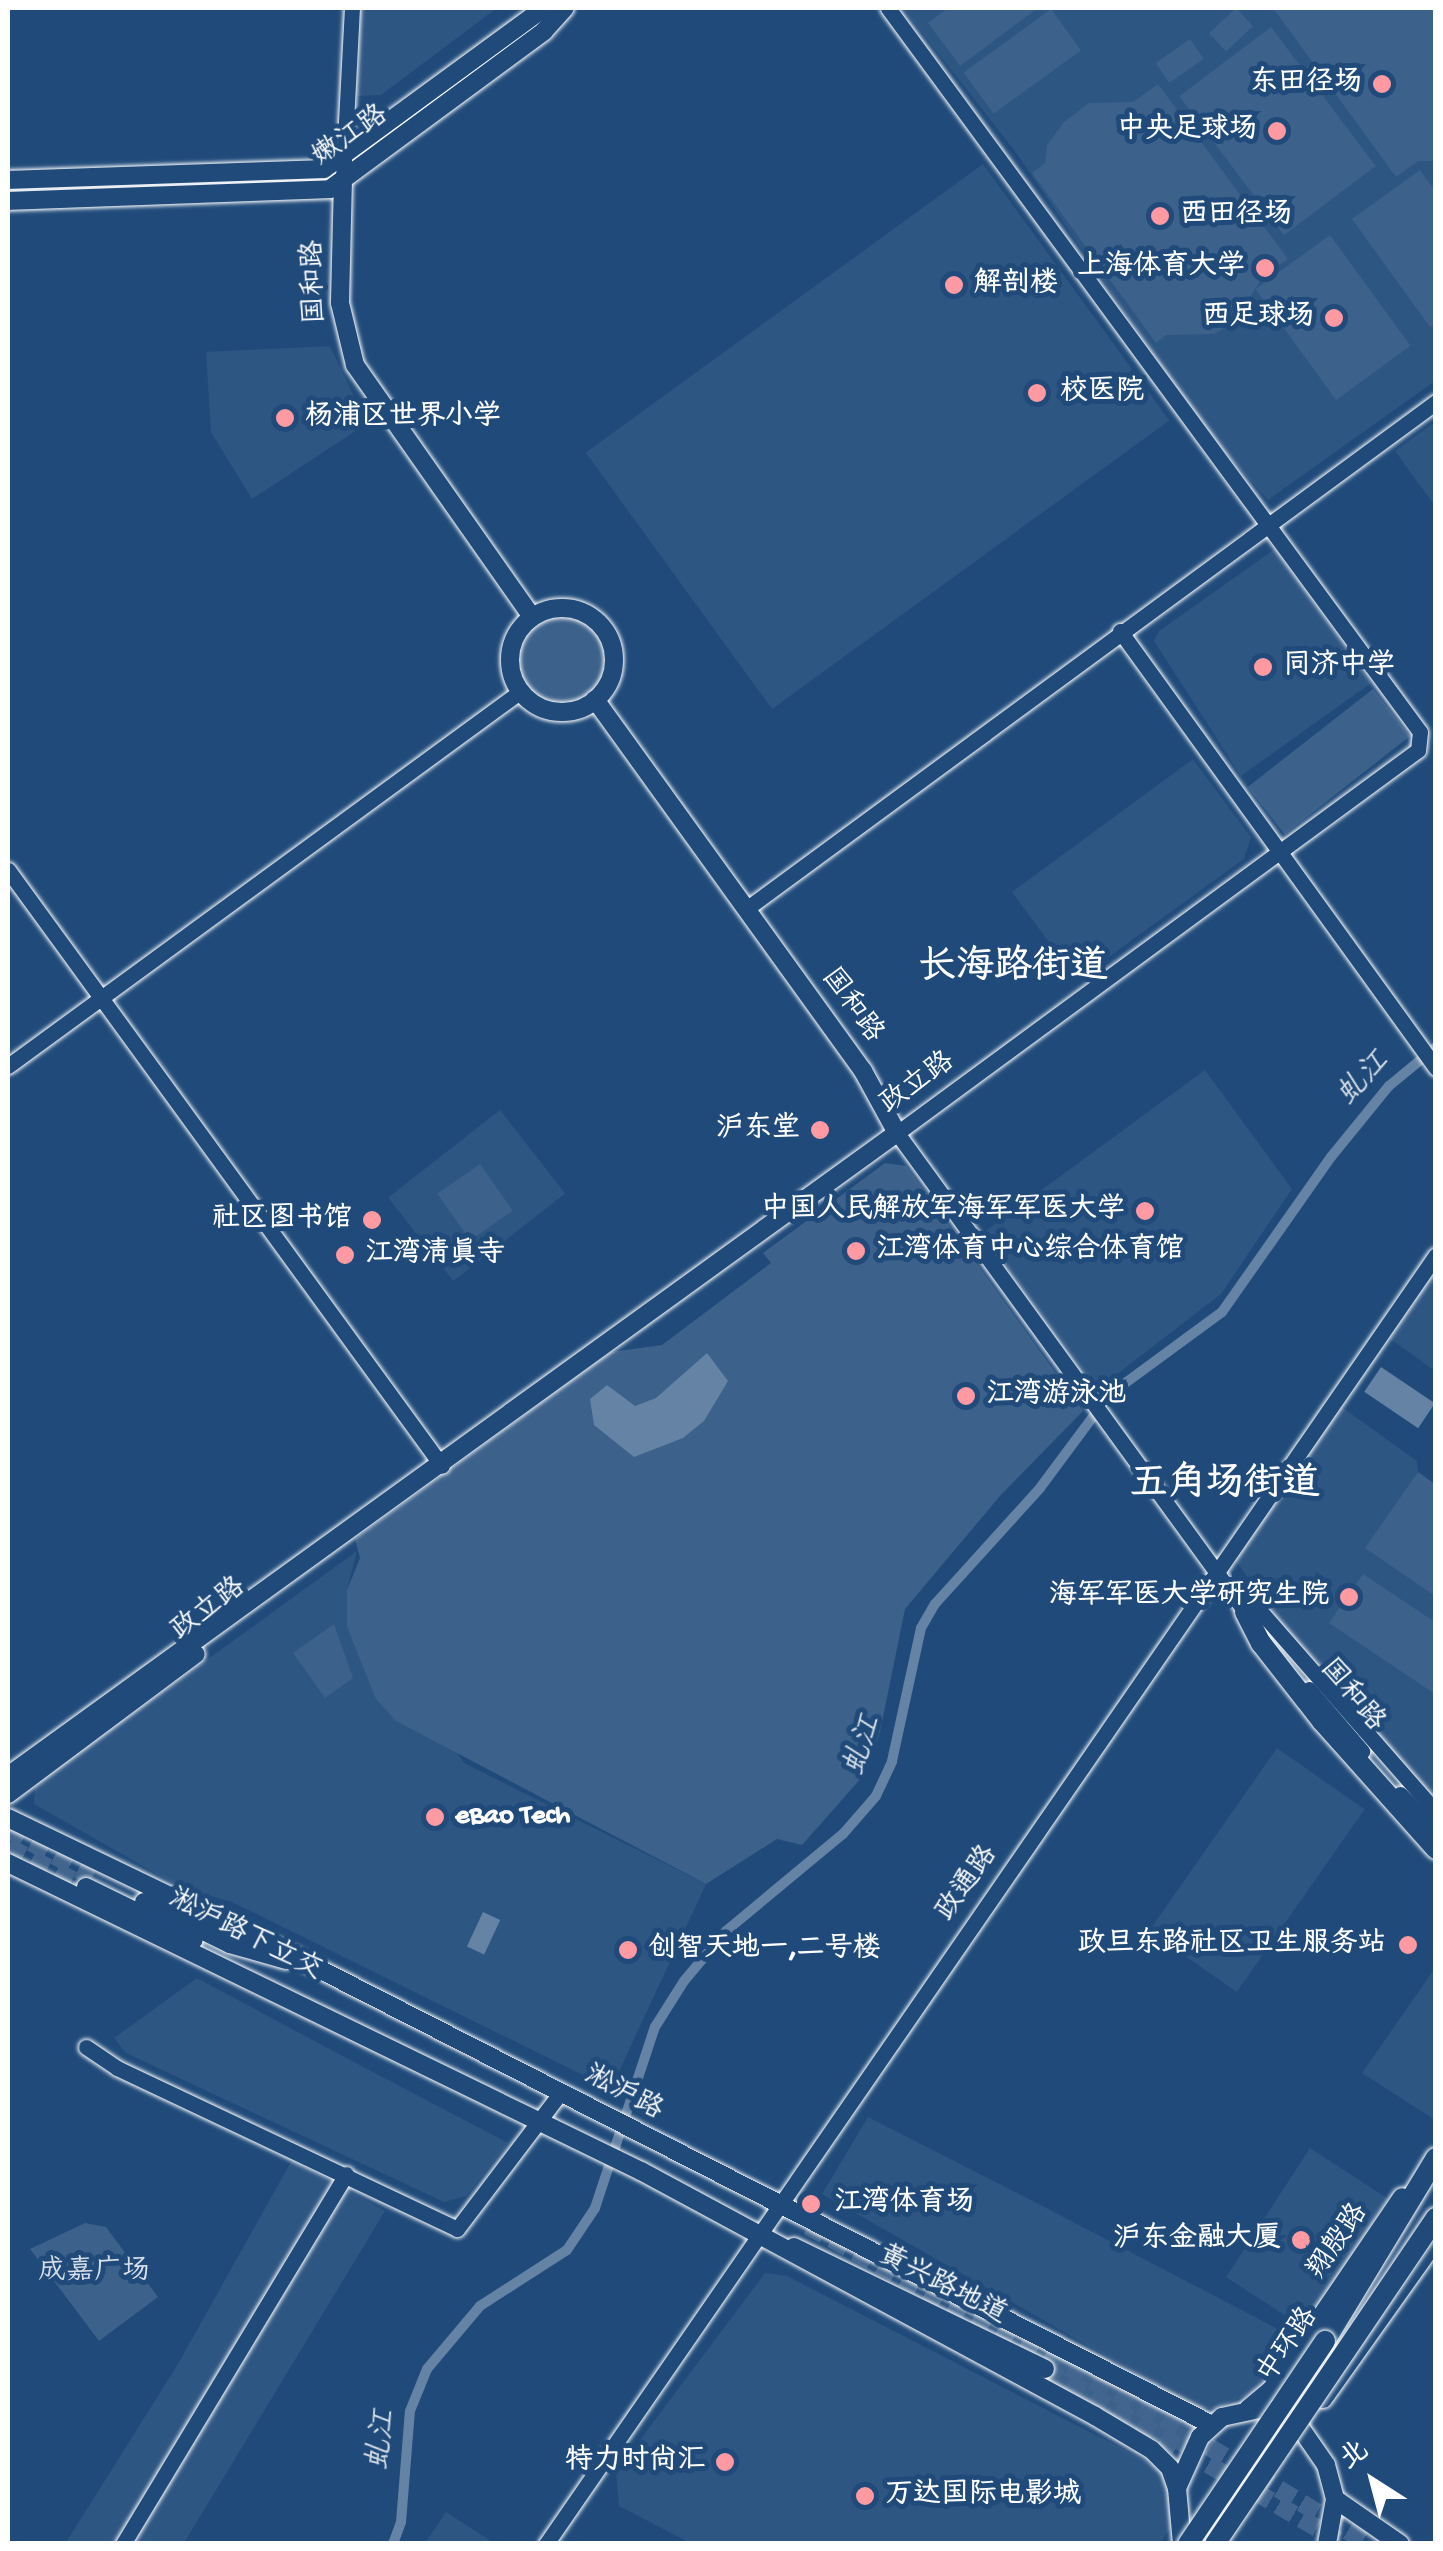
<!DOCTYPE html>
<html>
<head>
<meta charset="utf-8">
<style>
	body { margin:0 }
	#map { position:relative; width:1443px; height:2551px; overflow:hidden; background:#1f4a7a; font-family:"Gochi Hand","LXGW WenKai TC",sans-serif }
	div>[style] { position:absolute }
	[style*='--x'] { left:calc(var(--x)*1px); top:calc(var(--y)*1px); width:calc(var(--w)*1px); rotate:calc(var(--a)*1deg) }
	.built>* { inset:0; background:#2e5683; transform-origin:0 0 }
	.green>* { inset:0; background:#3c618b; transform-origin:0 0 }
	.round { border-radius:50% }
	.water>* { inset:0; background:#6583a4; transform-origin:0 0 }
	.canal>* { height:10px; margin:-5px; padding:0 5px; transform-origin:5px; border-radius:5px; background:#6583a4 }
	.primary-tunnel>* { height:18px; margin-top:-9px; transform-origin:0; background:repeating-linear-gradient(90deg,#41658e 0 18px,transparent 0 27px) }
	.roads { filter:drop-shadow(0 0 2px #fff) drop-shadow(0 0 2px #fff) }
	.tertiary>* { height:15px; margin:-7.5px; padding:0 7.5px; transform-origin:7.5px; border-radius:7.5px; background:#1f4a7a }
	.secondary>* { height:18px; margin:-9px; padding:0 9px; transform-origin:9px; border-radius:9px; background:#1f4a7a }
	.secondary>.ring { margin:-9px; padding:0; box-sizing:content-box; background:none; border:18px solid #1f4a7a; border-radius:50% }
	.primary>* { height:18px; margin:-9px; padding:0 9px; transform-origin:9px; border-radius:9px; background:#1f4a7a }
	.trunk>* { height:20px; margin:-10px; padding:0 10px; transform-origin:10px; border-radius:10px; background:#1f4a7a }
	.bridges { filter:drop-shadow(0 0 2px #fff) drop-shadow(0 0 2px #fff) }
	.trunk-bridge>* { height:20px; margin:-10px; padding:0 10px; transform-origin:10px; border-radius:10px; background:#1f4a7a }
	.dots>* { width:28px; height:28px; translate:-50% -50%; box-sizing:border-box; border:5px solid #1f4a7a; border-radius:50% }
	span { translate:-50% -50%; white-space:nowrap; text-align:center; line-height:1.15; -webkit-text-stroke:10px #1f4a7a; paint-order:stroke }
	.poi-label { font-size:28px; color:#fff; font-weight:700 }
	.right { translate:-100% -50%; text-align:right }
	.left { translate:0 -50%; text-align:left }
	.street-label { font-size:28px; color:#fff }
	.park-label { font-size:28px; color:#d8dfe8 }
	.water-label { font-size:30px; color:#d8e0e8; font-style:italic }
	.district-label { font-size:38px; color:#fff; font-weight:700 }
	.frame { position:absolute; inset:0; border:10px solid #fff; pointer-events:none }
	.north { position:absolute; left:1323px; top:2431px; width:100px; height:100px; -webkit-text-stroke:8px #1f4a7a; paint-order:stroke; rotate:324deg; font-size:28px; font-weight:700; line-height:40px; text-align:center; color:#fff }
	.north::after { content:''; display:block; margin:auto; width:35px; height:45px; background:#fff; clip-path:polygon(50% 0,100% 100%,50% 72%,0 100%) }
</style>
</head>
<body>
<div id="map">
	<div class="built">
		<i style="clip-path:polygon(361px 8px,497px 8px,381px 95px,357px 96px)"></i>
		<i style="clip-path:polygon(903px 8px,1435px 8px,1435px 381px,1268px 500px,1202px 426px,1017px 154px)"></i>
		<i style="left:983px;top:164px;width:317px;height:491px;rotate:54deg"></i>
		<i style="clip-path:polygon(330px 346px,360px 409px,360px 428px,252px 499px,211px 432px,206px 352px)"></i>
		<i style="clip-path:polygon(1435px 422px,1435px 506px,1395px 451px)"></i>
		<i style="clip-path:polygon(1275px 549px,1371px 683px,1241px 776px,1154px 641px,1159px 631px)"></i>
		<i style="clip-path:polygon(1193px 759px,1251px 837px,1244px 859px,1077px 980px,1012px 892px)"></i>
		<i style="clip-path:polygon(1205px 1070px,1292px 1189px,1221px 1294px,1103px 1385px,1091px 1380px,983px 1233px)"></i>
		<i style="left:500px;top:1110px;width:106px;height:142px;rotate:52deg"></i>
		<i style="clip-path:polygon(1435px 1263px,1435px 1371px,1385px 1335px)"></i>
		<i style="clip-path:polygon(1336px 1403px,1417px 1461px,1418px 1472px,1435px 1484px,1435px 1802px,1296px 1643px,1229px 1552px)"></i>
		<i style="clip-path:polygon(357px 1551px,347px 1590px,464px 1763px,706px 1884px,616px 2078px,599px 2083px,232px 1902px,180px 1887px,34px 1804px,35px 1787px,51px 1773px)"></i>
		<i style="left:1277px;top:1748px;width:107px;height:223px;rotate:35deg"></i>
		<i style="clip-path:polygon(1435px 1968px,1435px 2120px,1362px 2073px)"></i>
		<i style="clip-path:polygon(197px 1978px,333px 2051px,508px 2143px,466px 2196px,444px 2202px,126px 2053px,114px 2038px)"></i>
		<i style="clip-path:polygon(868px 2117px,1029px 2199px,1297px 2339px,1267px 2387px,1212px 2409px,1194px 2406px,822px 2194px)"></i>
		<i style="left:1310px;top:2148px;width:93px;height:154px;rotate:33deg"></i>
		<i style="clip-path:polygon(292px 2160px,385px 2211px,184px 2543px,65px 2544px,178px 2364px)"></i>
		<i style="clip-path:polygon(765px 2273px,787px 2276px,1156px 2466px,1169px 2478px,1172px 2526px,1160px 2543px,690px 2543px,619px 2506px,616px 2472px)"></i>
		<i style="clip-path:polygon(446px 2512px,494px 2543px,425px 2543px)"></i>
	</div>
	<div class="green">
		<i style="clip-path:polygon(948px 8px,1038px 8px,960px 66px,928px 23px)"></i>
		<i style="left:1236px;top:8px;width:25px;height:37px;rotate:47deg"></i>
		<i style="clip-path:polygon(1273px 8px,1435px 8px,1435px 161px,1418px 161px,1396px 177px)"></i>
		<i style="left:1051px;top:9px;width:51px;height:108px;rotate:54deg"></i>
		<i style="left:1271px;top:27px;width:174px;height:115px;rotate:53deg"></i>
		<i style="left:1190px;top:39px;width:24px;height:42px;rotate:55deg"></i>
		<i style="clip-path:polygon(1158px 84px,1288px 259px,1263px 276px,1234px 323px,1214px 334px,1166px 335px,1156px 343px,1032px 173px,1045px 163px,1047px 145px,1064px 122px,1089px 103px,1133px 102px)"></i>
		<i style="clip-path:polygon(1420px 170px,1435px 191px,1436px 324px,1430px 327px,1352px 219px)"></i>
		<i style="left:1330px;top:235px;width:137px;height:92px;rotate:54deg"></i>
		<i class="round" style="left:517px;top:615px;width:90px;height:90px"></i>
		<i style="left:1373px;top:689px;width:60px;height:159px;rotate:52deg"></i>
		<i style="clip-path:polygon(885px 1163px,906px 1166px,1083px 1411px,1000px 1496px,905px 1609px,880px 1732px,864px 1775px,802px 1845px,777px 1839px,706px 1884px,396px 1721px,376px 1699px,347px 1627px,347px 1590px,360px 1558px,355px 1539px,611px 1352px,662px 1345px,771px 1263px,763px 1253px)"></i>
		<i style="left:480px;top:1164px;width:57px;height:52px;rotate:55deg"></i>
		<i style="clip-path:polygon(1418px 1472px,1435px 1484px,1435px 1596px,1365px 1548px)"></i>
		<i style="clip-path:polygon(1363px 1574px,1435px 1622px,1435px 1694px,1329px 1623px)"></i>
		<i style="clip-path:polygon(334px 1624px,353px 1678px,325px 1698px,293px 1653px)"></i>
		<i style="clip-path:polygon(85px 2223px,106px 2227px,158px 2297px,99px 2341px,30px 2249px)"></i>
		<i style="left:1055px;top:2351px;width:159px;height:30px;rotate:28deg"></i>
	</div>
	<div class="water">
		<i style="clip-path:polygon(707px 1353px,728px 1381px,704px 1421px,683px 1438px,634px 1457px,594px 1425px,590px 1399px,607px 1385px,635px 1406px,656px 1398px)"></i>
		<i style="left:1381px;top:1367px;width:65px;height:30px;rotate:34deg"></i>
		<i style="left:483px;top:1912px;width:19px;height:38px;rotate:25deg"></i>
	</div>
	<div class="canal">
		<i style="--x:393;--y:2544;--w:23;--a:-70"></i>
		<i style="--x:401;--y:2522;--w:111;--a:-85.4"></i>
		<i style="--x:410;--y:2411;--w:45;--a:-68"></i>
		<i style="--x:427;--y:2369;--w:82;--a:-49.9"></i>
		<i style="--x:480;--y:2306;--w:103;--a:-32.8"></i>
		<i style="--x:567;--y:2250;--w:50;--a:-56.3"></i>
		<i style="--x:595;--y:2208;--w:191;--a:-71.7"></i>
		<i style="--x:655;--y:2027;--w:54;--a:-57.8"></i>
		<i style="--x:684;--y:1981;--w:65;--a:-50"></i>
		<i style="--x:726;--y:1931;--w:152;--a:-39.7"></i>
		<i style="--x:843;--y:1834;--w:50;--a:-49"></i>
		<i style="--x:876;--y:1796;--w:38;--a:-65"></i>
		<i style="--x:892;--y:1761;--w:136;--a:-77.7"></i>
		<i style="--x:921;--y:1628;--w:28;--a:-60"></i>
		<i style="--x:935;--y:1604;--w:156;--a:-47.8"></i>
		<i style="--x:1040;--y:1488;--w:116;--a:-53.4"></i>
		<i style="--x:1109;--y:1395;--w:140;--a:-36.3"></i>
		<i style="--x:1222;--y:1312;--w:189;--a:-54.9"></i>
		<i style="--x:1331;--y:1157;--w:92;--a:-50.8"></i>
		<i style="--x:1389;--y:1086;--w:61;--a:-39.7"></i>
	</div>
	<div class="primary-tunnel">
		<i style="--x:8;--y:1829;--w:97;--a:29.7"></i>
		<i style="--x:8;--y:1847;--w:88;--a:27.1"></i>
		<i style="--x:808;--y:2226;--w:404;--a:28.5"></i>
		<i style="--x:1163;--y:2419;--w:241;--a:31.2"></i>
		<i style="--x:1045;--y:2369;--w:339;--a:30.3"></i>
	</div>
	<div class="roads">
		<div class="tertiary">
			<i style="--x:888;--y:8;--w:898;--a:53.69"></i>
			<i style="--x:1420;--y:732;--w:18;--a:96"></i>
			<i style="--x:1418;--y:750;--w:647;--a:143.68"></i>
			<i style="--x:897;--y:1133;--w:598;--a:53.97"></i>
			<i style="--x:343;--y:179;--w:171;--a:-87"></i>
			<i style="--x:1120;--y:631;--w:539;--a:54.13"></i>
			<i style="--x:8;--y:870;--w:737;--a:53.94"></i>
			<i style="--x:746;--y:909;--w:856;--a:-36.31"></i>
			<i style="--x:8;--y:1066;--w:635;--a:-36.17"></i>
			<i style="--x:1237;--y:1592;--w:21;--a:35"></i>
			<i style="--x:1254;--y:1604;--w:276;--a:48.8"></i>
			<i style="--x:1309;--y:1689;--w:82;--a:49.5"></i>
			<i style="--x:1400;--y:1794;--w:52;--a:45.8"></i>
			<i style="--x:86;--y:2047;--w:37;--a:34"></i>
			<i style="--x:117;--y:2068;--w:376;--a:25.3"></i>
			<i style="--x:457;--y:2229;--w:172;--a:-52.8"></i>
			<i style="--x:123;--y:2544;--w:432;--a:-58.9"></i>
			<i style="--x:546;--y:2544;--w:1566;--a:-55.38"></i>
		</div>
		<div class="secondary">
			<i style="--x:343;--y:179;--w:124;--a:91.4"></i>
			<i style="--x:340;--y:303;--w:64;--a:76.4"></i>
			<i style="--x:355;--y:365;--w:308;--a:54.9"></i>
			<i class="ring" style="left:510px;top:608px;width:86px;height:86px"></i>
			<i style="--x:8;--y:1776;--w:1097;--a:-35.88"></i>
			<i style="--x:897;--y:1133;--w:71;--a:-118.7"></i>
			<i style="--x:863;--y:1071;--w:458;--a:-125.8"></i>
			<i style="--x:8;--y:1794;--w:234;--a:-36.7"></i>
		</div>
		<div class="primary">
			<i style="--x:8;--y:180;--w:316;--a:-2"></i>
			<i style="--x:324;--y:169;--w:273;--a:-36.2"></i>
			<i style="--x:8;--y:201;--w:322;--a:-2.1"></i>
			<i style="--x:330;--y:189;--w:266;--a:-36.4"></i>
			<i style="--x:544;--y:31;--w:31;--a:-48"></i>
			<i style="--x:8;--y:1818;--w:300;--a:25.7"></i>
			<i style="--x:278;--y:1948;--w:1047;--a:27.05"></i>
			<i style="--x:8;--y:1863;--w:704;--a:25.95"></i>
			<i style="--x:641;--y:2171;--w:516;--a:28.35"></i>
			<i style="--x:1095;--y:2416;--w:66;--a:30.8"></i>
			<i style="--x:1152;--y:2450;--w:25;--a:45"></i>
			<i style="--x:1170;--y:2468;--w:21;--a:71"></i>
			<i style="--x:86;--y:1887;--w:120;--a:26.1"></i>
			<i style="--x:144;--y:1902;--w:96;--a:26"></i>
			<i style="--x:230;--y:1944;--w:58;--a:15.9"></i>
			<i style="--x:794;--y:2247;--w:279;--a:25.9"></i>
			<i style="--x:1323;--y:2399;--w:195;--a:-54.6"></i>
			<i style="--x:1248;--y:2409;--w:30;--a:-40"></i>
			<i style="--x:1271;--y:2390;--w:233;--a:-55.8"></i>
			<i style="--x:1335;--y:2499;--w:79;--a:34.7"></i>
			<i style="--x:1182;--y:2544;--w:56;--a:-95.1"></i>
			<i style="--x:1177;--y:2488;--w:56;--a:-65.7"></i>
			<i style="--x:1200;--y:2437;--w:30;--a:-42"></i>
			<i style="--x:1222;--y:2417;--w:43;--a:-12.1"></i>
			<i style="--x:1264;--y:2408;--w:36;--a:24"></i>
			<i style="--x:1297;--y:2423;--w:51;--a:55.4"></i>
			<i style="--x:1326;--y:2465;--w:35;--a:75"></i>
			<i style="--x:1335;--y:2499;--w:46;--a:100.1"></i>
		</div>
		<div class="trunk">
			<i style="--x:1245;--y:1612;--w:35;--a:63"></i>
			<i style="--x:1261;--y:1643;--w:99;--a:52"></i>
			<i style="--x:1322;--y:1721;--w:171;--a:48.3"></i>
			<i style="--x:1325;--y:2341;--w:214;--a:-58.8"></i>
		</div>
	</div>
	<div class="bridges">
		<div class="trunk-bridge">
			<i style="--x:1188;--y:2544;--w:245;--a:-56"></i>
			<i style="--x:1215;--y:2544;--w:394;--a:-55.9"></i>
		</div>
	</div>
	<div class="dots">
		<i style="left:1382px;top:84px;background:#ff9aa2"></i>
		<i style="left:1277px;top:131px;background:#ff9aa2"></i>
		<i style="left:1160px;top:216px;background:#ff9aa2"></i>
		<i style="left:1265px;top:268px;background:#ff9aa2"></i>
		<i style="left:954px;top:285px;background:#ff9aa2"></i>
		<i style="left:1334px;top:318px;background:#ff9aa2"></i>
		<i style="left:1037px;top:393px;background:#ff9aa2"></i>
		<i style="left:285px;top:418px;background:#ff9aa2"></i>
		<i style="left:1263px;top:667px;background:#ff9aa2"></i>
		<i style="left:820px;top:1130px;background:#ff9aa2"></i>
		<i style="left:1145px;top:1211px;background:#ff9aa2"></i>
		<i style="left:372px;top:1220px;background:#ff9aa2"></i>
		<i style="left:856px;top:1251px;background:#ff9aa2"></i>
		<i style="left:345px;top:1255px;background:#ff9aa2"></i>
		<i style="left:966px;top:1396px;background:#ff9aa2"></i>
		<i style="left:1349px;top:1597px;background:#ff9aa2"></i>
		<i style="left:435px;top:1817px;background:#ff9aa2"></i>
		<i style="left:1408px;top:1945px;background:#ff9aa2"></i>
		<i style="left:628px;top:1950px;background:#ff9aa2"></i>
		<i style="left:811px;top:2204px;background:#ff9aa2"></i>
		<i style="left:1301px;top:2240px;background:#ff9aa2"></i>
		<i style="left:725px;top:2462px;background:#ff9aa2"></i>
		<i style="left:865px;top:2496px;background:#ff9aa2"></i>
	</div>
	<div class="poi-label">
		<span class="right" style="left:1362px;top:84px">东田径场</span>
		<span class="right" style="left:1257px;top:131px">中央足球场</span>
		<span class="left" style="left:1180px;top:216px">西田径场</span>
		<span class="right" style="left:1245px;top:268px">上海体育大学</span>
		<span class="left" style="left:974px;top:285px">解剖楼</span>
		<span class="right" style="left:1314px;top:318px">西足球场</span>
		<span class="left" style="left:1060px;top:393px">校医院</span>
		<span class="left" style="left:305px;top:418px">杨浦区世界小学</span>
		<span class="left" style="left:1283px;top:667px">同济中学</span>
		<span class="right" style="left:800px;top:1130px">沪东堂</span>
		<span class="right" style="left:1125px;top:1211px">中国人民解放军海军军医大学</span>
		<span class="right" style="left:352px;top:1220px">社区图书馆</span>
		<span class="left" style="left:876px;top:1251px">江湾体育中心综合体育馆</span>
		<span class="left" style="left:365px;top:1255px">江湾清真寺</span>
		<span class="left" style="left:986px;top:1396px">江湾游泳池</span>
		<span class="right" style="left:1329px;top:1597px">海军军医大学研究生院</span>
		<span class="left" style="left:455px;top:1817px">eBao Tech</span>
		<span class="right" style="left:1386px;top:1945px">政旦东路社区卫生服务站</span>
		<span class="left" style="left:648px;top:1950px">创智天地一,二号楼</span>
		<span class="left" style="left:834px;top:2204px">江湾体育场</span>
		<span class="right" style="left:1281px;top:2240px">沪东金融大厦</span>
		<span class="right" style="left:705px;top:2462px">特力时尚汇</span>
		<span class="left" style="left:885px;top:2496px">万达国际电影城</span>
	</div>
	<div class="street-label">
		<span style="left:351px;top:137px;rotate:-35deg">嫩江路</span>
		<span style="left:316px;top:282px;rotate:-92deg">国和路</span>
		<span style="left:851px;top:1006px;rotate:54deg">国和路</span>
		<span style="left:918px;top:1084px;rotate:-36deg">政立路</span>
		<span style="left:209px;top:1610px;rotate:-37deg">政立路</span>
		<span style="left:1351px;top:1696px;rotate:50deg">国和路</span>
		<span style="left:968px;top:1884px;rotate:-55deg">政通路</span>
		<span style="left:245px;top:1936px;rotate:27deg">淞沪路下立交</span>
		<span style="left:623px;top:2094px;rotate:28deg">淞沪路</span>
		<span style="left:1339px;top:2242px;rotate:-56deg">翔殷路</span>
		<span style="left:942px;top:2286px;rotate:27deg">黄兴路地道</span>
		<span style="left:1289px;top:2346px;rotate:-56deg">中环路</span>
	</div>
	<div class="park-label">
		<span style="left:94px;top:2273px">成嘉广场</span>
	</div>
	<div class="water-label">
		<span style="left:1365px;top:1080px;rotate:-47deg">虬江</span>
		<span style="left:865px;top:1746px;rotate:-72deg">虬江</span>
		<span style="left:384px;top:2440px;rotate:-83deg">虬江</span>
	</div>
	<div class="district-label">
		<span style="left:1013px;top:970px">长海路街道</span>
		<span style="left:1225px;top:1487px">五角场街道</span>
	</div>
	<div class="frame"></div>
	<div class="north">北</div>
</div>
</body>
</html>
